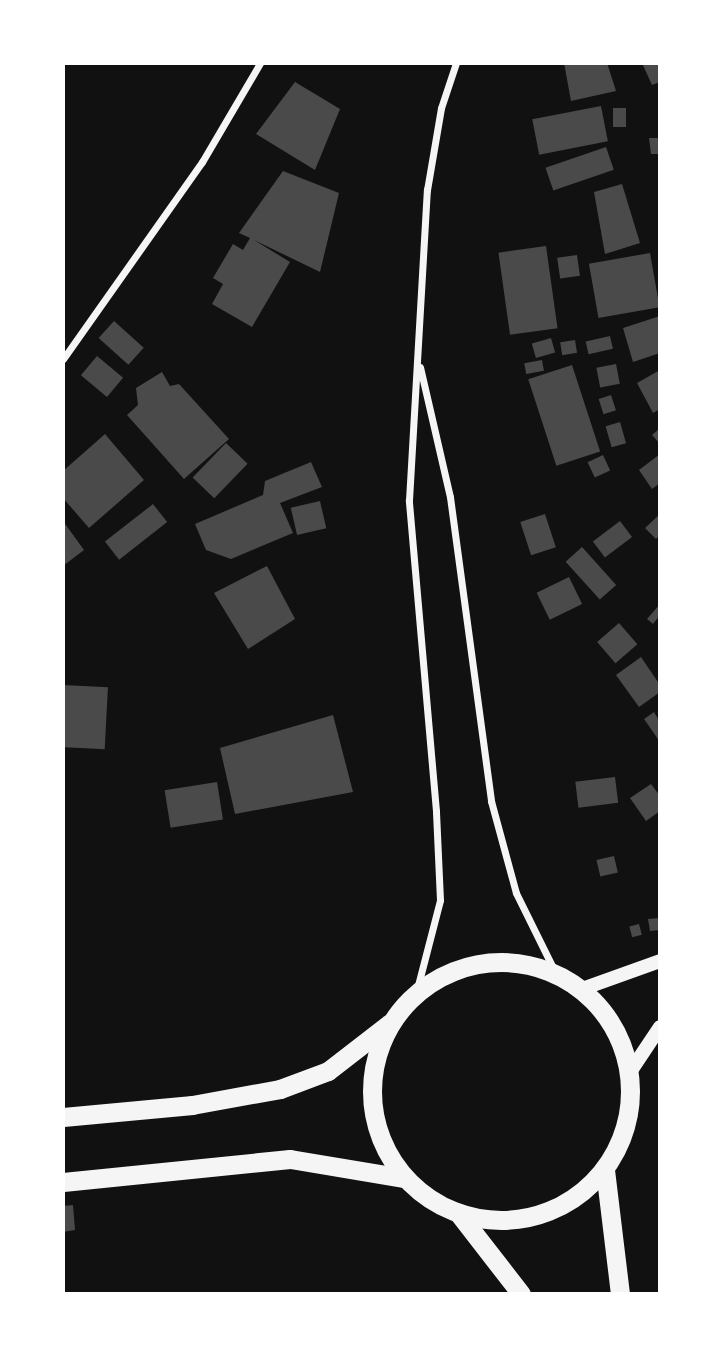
<!DOCTYPE html>
<html>
<head>
<meta charset="utf-8">
<style>
	body { margin:0 }
	#map { position:relative; width:723px; height:1357px; overflow:hidden; background:#111; font-family:"Fira Sans Condensed",sans-serif }
	div>[style] { position:absolute }
	[style*='--x'] { left:calc(var(--x)*1px); top:calc(var(--y)*1px); width:calc(var(--w)*1px); rotate:calc(var(--a)*1deg) }
	.building>* { inset:0; background:#4a4a4a; transform-origin:0 0 }
	.minor>* { height:7px; margin:-3.5px; padding:0 3.5px; transform-origin:3.5px; border-radius:3.5px; background:#f5f5f5 }
	.secondary>* { height:14px; margin:-7px; padding:0 7px; transform-origin:7px; border-radius:7px; background:#f5f5f5 }
	.trunk>* { height:19px; margin:-9.5px; padding:0 9.5px; transform-origin:9.5px; border-radius:9.5px; background:#f5f5f5 }
	.trunk>.ring { margin:-9.5px; padding:0; box-sizing:content-box; background:none; border:19px solid #f5f5f5; border-radius:50% }
	span { translate:-50% -50%; white-space:nowrap; text-align:center; line-height:1.15; -webkit-text-stroke:5px #fff; paint-order:stroke }
	.frame { position:absolute; inset:0; border:65px solid #fff; pointer-events:none }
</style>
</head>
<body>
<div id="map">
	<div class="building">
		<i style="clip-path:polygon(564px 63px,607px 63px,616px 91px,571px 101px)"></i>
		<i style="clip-path:polygon(642px 63px,660px 63px,660px 82px,652px 85px)"></i>
		<i style="clip-path:polygon(295px 82px,340px 109px,315px 170px,256px 134px)"></i>
		<i style="left:601px;top:106px;width:36px;height:70px;rotate:79deg"></i>
		<i style="left:613px;top:108px;width:13px;height:19px"></i>
		<i style="clip-path:polygon(649px 138px,660px 138px,660px 154px,651px 154px)"></i>
		<i style="left:606px;top:147px;width:24px;height:64px;rotate:71deg"></i>
		<i style="clip-path:polygon(283px 171px,339px 193px,320px 272px,254px 240px,290px 262px,252px 327px,212px 304px,223px 284px,213px 278px,233px 244px,243px 250px,250px 238px,239px 233px)"></i>
		<i style="clip-path:polygon(622px 184px,640px 243px,605px 254px,594px 192px)"></i>
		<i style="left:546px;top:246px;width:83px;height:48px;rotate:82deg"></i>
		<i style="left:650px;top:253px;width:55px;height:62px;rotate:80deg"></i>
		<i style="left:577px;top:255px;width:21px;height:20px;rotate:82deg"></i>
		<i style="clip-path:polygon(660px 316px,660px 353px,633px 362px,623px 328px)"></i>
		<i style="left:114px;top:321px;width:40px;height:23px;rotate:42deg"></i>
		<i style="left:610px;top:336px;width:13px;height:25px;rotate:77deg"></i>
		<i style="left:551px;top:338px;width:15px;height:20px;rotate:74deg"></i>
		<i style="left:575px;top:340px;width:13px;height:15px;rotate:81deg"></i>
		<i style="left:97px;top:356px;width:34px;height:25px;rotate:40deg"></i>
		<i style="left:542px;top:360px;width:11px;height:18px;rotate:80deg"></i>
		<i style="left:616px;top:364px;width:20px;height:20px;rotate:79deg"></i>
		<i style="left:572px;top:365px;width:91px;height:46px;rotate:72deg"></i>
		<i style="clip-path:polygon(660px 370px,660px 409px,653px 413px,637px 383px)"></i>
		<i style="clip-path:polygon(162px 372px,170px 386px,179px 384px,229px 439px,184px 479px,127px 415px,138px 405px,136px 388px)"></i>
		<i style="left:611px;top:395px;width:16px;height:13px;rotate:72deg"></i>
		<i style="left:620px;top:422px;width:22px;height:15px;rotate:74deg"></i>
		<i style="clip-path:polygon(660px 428px,660px 444px,652px 435px)"></i>
		<i style="clip-path:polygon(105px 434px,144px 480px,89px 528px,63px 498px,63px 471px)"></i>
		<i style="left:226px;top:443px;width:30px;height:48px;rotate:44deg"></i>
		<i style="clip-path:polygon(660px 454px,660px 483px,652px 489px,639px 470px)"></i>
		<i style="left:603px;top:455px;width:17px;height:17px;rotate:65deg"></i>
		<i style="clip-path:polygon(311px 462px,322px 487px,280px 503px,293px 533px,231px 559px,206px 550px,195px 524px,263px 495px,265px 481px)"></i>
		<i style="left:320px;top:501px;width:28px;height:30px;rotate:77deg"></i>
		<i style="left:153px;top:504px;width:23px;height:61px;rotate:52deg"></i>
		<i style="left:545px;top:514px;width:35px;height:26px;rotate:72deg"></i>
		<i style="clip-path:polygon(660px 514px,660px 535px,656px 539px,645px 528px)"></i>
		<i style="clip-path:polygon(63px 521px,84px 550px,63px 566px)"></i>
		<i style="left:620px;top:521px;width:20px;height:34px;rotate:53deg"></i>
		<i style="left:582px;top:547px;width:51px;height:22px;rotate:48deg"></i>
		<i style="clip-path:polygon(267px 566px,295px 619px,248px 649px,214px 593px)"></i>
		<i style="left:569px;top:577px;width:30px;height:36px;rotate:64deg"></i>
		<i style="clip-path:polygon(660px 604px,660px 615px,653px 624px,647px 619px)"></i>
		<i style="left:619px;top:623px;width:28px;height:29px;rotate:49deg"></i>
		<i style="clip-path:polygon(641px 657px,660px 685px,660px 692px,639px 707px,616px 675px)"></i>
		<i style="left:63px;top:685px;width:45px;height:62px;rotate:3deg"></i>
		<i style="clip-path:polygon(654px 712px,660px 722px,660px 742px,644px 719px)"></i>
		<i style="clip-path:polygon(333px 715px,353px 792px,235px 814px,220px 748px)"></i>
		<i style="left:615px;top:777px;width:26px;height:40px;rotate:83deg"></i>
		<i style="left:217px;top:782px;width:38px;height:53px;rotate:81deg"></i>
		<i style="clip-path:polygon(651px 784px,660px 796px,660px 811px,646px 821px,630px 798px)"></i>
		<i style="left:614px;top:856px;width:17px;height:18px;rotate:77deg"></i>
		<i style="clip-path:polygon(660px 918px,660px 930px,650px 931px,648px 919px)"></i>
		<i style="left:639px;top:924px;width:11px;height:10px;rotate:75deg"></i>
		<i style="clip-path:polygon(73px 1205px,75px 1230px,63px 1232px,63px 1206px)"></i>
	</div>
	<div class="minor">
		<i style="--x:63;--y:359;--w:241;--a:-54.8"></i>
		<i style="--x:202;--y:162;--w:115;--a:-59.6"></i>
		<i style="--x:420;--y:367;--w:133;--a:77"></i>
		<i style="--x:450;--y:497;--w:307;--a:82.3"></i>
		<i style="--x:491;--y:801;--w:95;--a:74.8"></i>
		<i style="--x:516;--y:893;--w:88;--a:63.7"></i>
		<i style="--x:416;--y:993;--w:96;--a:-75.5"></i>
		<i style="--x:440;--y:900;--w:89;--a:-92.6"></i>
		<i style="--x:436;--y:811;--w:312;--a:-95"></i>
		<i style="--x:409;--y:500;--w:311;--a:-86.7"></i>
		<i style="--x:427;--y:190;--w:83;--a:-80.3"></i>
		<i style="--x:441;--y:108;--w:47;--a:-71.6"></i>
	</div>
	<div class="secondary">
		<i style="--x:582;--y:989;--w:83;--a:-19.7"></i>
		<i style="--x:630;--y:1072;--w:54;--a:-56.3"></i>
	</div>
	<div class="trunk">
		<i class="ring" style="left:372px;top:962px;width:239px;height:239px"></i>
		<i style="--x:63;--y:1117;--w:130;--a:-5.3"></i>
		<i style="--x:192;--y:1105;--w:89;--a:-10.3"></i>
		<i style="--x:280;--y:1089;--w:51;--a:-20.6"></i>
		<i style="--x:328;--y:1071;--w:78;--a:-37.7"></i>
		<i style="--x:605;--y:1170;--w:125;--a:83.1"></i>
		<i style="--x:63;--y:1182;--w:228;--a:-5.8"></i>
		<i style="--x:290;--y:1159;--w:116;--a:9.5"></i>
		<i style="--x:459;--y:1214;--w:101;--a:52.2"></i>
	</div>
	<div class="frame"></div>
</div>
</body>
</html>
